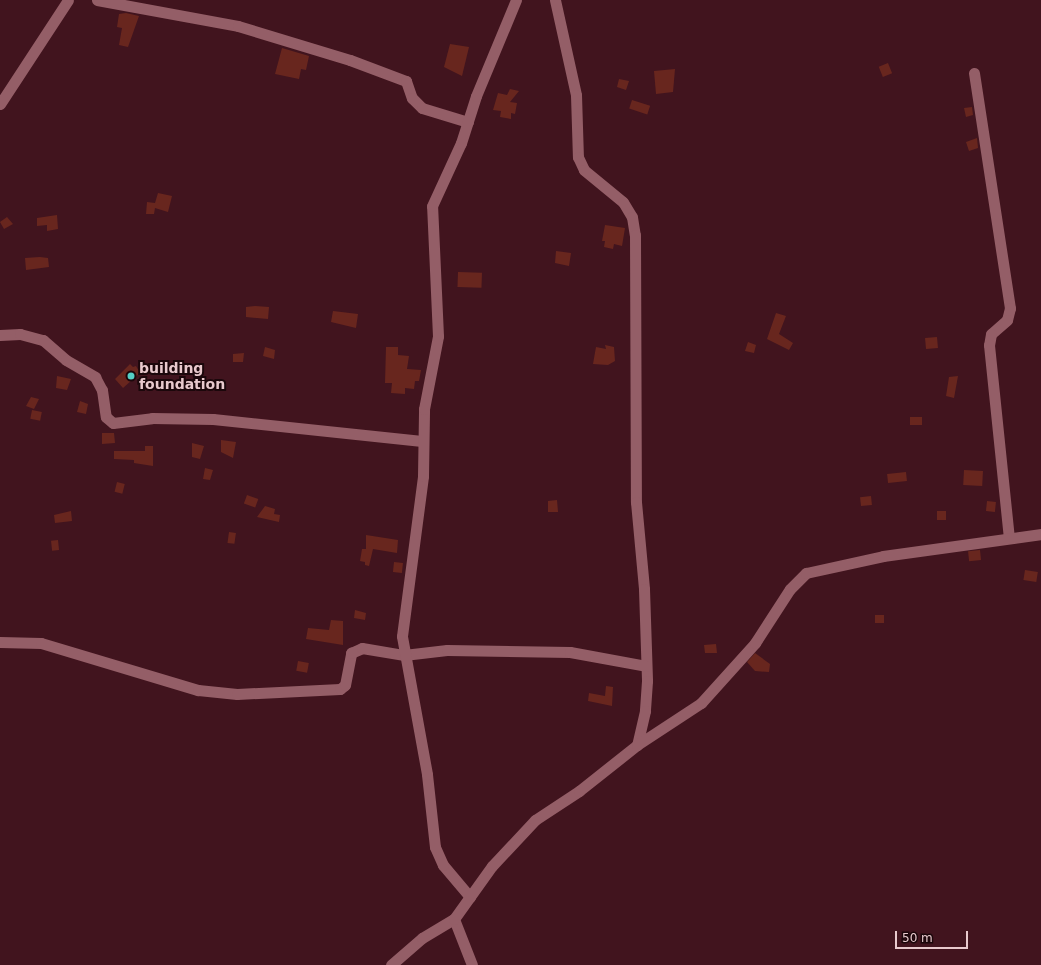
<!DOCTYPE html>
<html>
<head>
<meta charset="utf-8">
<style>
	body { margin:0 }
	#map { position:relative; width:1041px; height:965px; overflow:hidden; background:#41141e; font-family:"DejaVu Sans",sans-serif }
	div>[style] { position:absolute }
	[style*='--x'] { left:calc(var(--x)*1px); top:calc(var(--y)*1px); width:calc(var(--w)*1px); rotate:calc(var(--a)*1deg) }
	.building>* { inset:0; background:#68261e; transform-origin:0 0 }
	.minor>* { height:11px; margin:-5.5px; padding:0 5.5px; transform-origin:5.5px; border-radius:5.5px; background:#945e67 }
	.dots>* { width:11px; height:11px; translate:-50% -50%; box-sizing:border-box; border:2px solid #1b070b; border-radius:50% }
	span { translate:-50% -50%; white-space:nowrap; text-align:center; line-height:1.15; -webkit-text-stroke:4px #1b070b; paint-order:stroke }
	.poi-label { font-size:14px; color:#e8c9cd; font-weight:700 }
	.left { translate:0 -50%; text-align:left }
	.scale { position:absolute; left:895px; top:931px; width:73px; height:18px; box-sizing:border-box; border:2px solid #e8c9cd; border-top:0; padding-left:5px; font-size:12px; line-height:14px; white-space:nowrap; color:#e8c9cd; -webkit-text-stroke:3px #1b070b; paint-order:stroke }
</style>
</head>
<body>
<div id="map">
	<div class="building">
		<i style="clip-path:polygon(126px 13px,139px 16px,128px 47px,119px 45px,122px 28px,117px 27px,119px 14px)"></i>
		<i style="clip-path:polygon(450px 44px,469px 47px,462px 76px,444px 67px)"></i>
		<i style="clip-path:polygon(282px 48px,309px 56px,306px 70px,301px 69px,299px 79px,275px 74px)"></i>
		<i style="left:888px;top:63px;width:11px;height:10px;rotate:68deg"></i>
		<i style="clip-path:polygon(675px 69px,673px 92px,656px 94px,654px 71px)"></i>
		<i style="clip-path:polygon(619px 79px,629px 81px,626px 90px,617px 87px)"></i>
		<i style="clip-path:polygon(510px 89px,519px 91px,510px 102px,517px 103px,515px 114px,511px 113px,511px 119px,500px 117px,501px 111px,493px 110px,498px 93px,507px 95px)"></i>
		<i style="left:632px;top:100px;width:19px;height:9px;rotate:18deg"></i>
		<i style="clip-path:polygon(972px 107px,973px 115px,966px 117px,964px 108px)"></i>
		<i style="clip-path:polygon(977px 138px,978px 148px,969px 151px,966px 142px)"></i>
		<i style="clip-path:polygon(158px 193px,172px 196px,168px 212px,155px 208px,154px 214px,146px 214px,147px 202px,155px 203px)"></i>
		<i style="clip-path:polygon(57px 215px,58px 229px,47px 231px,47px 225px,37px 226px,37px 218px)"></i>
		<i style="clip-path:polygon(7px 217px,13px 224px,4px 229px,0 222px)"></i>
		<i style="clip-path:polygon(605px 225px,625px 228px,622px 246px,614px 244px,613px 249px,604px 247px,605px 241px,602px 241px)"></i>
		<i style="clip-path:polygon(556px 251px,571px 253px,569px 266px,555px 263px)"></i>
		<i style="clip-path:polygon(40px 257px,48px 258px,49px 267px,26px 270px,25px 258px)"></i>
		<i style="left:458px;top:272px;width:24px;height:15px;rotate:2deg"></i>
		<i style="clip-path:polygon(255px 306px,269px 307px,268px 319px,246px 317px,246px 307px)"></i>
		<i style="clip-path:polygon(333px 311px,358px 314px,356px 328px,331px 322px)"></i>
		<i style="clip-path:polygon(776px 313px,786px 316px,779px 334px,793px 343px,789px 350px,767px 339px)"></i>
		<i style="left:937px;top:337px;width:11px;height:12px;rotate:85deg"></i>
		<i style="clip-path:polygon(748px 342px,756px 345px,754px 353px,745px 351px)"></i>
		<i style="clip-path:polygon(605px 345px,614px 347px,615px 361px,608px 365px,593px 364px,596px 347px,606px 349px)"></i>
		<i style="clip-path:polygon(265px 347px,275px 350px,274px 359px,263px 356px)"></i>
		<i style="clip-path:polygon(386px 347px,398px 347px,398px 355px,409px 356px,407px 369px,421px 370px,419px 381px,415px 381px,414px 389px,405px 388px,405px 394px,391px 393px,392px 383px,385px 383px)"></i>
		<i style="clip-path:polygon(244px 353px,243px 362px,233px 362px,233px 354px)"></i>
		<i style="clip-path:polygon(130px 364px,133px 367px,136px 366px,140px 373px,123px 388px,115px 379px)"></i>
		<i style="clip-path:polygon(57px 376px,71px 379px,67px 390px,56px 388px)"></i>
		<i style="clip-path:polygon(958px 376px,954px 398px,946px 396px,949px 377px)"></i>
		<i style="clip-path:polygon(31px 397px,39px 399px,34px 409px,26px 406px)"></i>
		<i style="clip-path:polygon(80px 401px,88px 404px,86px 414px,77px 412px)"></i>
		<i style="left:32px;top:410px;width:10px;height:9px;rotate:11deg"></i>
		<i style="left:910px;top:417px;width:12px;height:8px"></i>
		<i style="clip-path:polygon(102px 433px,114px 433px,115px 443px,102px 444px)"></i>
		<i style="clip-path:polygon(221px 440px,236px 442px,233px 458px,221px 452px)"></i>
		<i style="clip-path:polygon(192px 443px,204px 446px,200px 459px,192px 457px)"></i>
		<i style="clip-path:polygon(145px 446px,153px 446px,153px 466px,134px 463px,134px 460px,114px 459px,114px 451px,145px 451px)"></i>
		<i style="clip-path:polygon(205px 468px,213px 470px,210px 480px,203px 479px)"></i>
		<i style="left:964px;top:470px;width:19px;height:15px;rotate:3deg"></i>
		<i style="left:906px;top:472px;width:9px;height:19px;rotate:84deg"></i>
		<i style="left:117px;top:482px;width:8px;height:10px;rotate:14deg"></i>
		<i style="left:247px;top:495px;width:12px;height:9px;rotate:20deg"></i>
		<i style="left:871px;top:496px;width:9px;height:11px;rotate:84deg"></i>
		<i style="clip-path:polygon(557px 500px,558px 512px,548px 512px,548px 501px)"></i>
		<i style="left:987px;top:501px;width:9px;height:10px;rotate:6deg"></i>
		<i style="clip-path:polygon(265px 506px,275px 509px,274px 514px,280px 515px,279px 522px,257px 517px)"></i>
		<i style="clip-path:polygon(71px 511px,72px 521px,55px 523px,54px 515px)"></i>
		<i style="left:937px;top:511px;width:9px;height:9px"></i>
		<i style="left:229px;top:532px;width:7px;height:11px;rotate:8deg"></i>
		<i style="clip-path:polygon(366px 535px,398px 540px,397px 553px,373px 549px,369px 566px,365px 565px,365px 562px,360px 561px,362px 549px,366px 549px)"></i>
		<i style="left:58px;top:540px;width:10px;height:7px;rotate:84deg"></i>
		<i style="left:980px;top:550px;width:10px;height:12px;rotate:84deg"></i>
		<i style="left:394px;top:562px;width:9px;height:10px;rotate:6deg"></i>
		<i style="left:1025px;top:570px;width:13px;height:10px;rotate:9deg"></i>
		<i style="clip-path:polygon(355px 610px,366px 613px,365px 620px,354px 618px)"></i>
		<i style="left:875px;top:615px;width:9px;height:8px"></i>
		<i style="clip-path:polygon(331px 620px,343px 621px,343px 645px,306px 639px,308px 628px,329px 630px)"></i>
		<i style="clip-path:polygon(716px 644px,717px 653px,705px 653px,704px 645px)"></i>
		<i style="clip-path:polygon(755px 653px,770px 664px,769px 672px,755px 671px,747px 662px)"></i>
		<i style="left:298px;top:661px;width:11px;height:10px;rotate:10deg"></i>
		<i style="clip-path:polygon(606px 686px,613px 687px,612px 706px,588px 701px,589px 693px,605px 696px)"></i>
	</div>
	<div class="minor">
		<i style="--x:97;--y:0;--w:143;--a:10.4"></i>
		<i style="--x:238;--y:26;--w:117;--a:16.9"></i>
		<i style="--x:350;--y:60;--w:60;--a:20.6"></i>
		<i style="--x:406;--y:81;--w:18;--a:71"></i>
		<i style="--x:412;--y:98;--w:14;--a:45"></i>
		<i style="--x:422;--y:108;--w:48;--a:16.9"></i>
		<i style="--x:555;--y:0;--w:97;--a:77.5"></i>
		<i style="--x:576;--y:95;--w:62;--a:88.2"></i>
		<i style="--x:578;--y:157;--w:14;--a:65"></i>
		<i style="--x:584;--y:170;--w:50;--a:39.4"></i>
		<i style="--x:623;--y:202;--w:17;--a:59"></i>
		<i style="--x:632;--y:217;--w:18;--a:81"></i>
		<i style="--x:635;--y:235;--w:267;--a:89.8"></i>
		<i style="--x:636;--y:502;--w:87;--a:84.7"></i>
		<i style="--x:644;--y:589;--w:92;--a:88.1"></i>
		<i style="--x:647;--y:681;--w:30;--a:94"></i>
		<i style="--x:645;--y:711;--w:35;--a:103"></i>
		<i style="--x:974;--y:73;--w:238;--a:81.3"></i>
		<i style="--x:1010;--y:308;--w:12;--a:104"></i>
		<i style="--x:1007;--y:320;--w:21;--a:139"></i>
		<i style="--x:991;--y:334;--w:11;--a:100"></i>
		<i style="--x:989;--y:345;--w:193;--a:84.1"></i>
		<i style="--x:0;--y:104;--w:124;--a:-56.8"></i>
		<i style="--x:0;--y:335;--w:20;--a:-3"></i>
		<i style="--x:20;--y:334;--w:24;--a:15"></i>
		<i style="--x:43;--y:340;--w:30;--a:41"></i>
		<i style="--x:66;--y:360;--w:34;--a:30"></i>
		<i style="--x:95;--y:377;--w:15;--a:62"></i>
		<i style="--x:102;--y:390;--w:27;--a:82"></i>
		<i style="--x:106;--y:417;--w:9;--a:41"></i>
		<i style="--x:113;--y:423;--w:39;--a:-7"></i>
		<i style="--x:152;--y:418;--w:61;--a:0.9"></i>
		<i style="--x:213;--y:419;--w:210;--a:6"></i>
		<i style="--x:0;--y:642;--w:41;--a:1.4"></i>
		<i style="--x:41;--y:643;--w:164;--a:16.7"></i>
		<i style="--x:198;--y:690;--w:39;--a:6"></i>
		<i style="--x:237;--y:694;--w:103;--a:-2.8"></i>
		<i style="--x:340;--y:689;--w:6;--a:-39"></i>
		<i style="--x:345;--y:685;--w:33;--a:-79"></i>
		<i style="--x:351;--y:653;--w:12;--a:-24"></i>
		<i style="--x:362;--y:648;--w:43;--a:9.5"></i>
		<i style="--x:404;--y:655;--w:43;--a:-6.6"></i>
		<i style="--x:447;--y:650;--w:123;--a:0.9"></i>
		<i style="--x:570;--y:652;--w:77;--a:10.4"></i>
		<i style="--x:470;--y:897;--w:42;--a:-130.2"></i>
		<i style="--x:443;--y:865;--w:20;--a:-114"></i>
		<i style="--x:435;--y:847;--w:73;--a:-96.3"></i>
		<i style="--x:427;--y:774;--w:140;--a:-100.3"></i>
		<i style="--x:402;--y:636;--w:161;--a:-82.5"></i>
		<i style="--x:423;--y:476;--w:67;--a:-89.1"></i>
		<i style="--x:424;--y:409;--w:74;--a:-79.1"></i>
		<i style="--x:438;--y:336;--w:130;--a:-92.6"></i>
		<i style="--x:432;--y:206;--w:69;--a:-65.3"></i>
		<i style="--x:461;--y:143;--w:49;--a:-72.3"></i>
		<i style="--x:476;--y:96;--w:104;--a:-67.4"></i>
		<i style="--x:454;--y:919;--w:49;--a:68.6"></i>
		<i style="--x:391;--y:965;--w:41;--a:-41.1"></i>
		<i style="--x:422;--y:938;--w:37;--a:-31"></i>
		<i style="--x:454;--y:919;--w:65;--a:-54.4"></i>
		<i style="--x:492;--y:866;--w:63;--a:-46.9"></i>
		<i style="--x:535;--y:820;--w:53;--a:-33.4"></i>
		<i style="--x:579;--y:791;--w:74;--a:-38.4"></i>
		<i style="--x:637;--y:745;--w:77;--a:-33.3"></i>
		<i style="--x:701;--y:703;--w:81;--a:-48"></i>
		<i style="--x:755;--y:643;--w:64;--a:-57.1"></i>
		<i style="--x:790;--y:589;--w:23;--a:-45"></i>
		<i style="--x:806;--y:573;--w:79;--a:-12.4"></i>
		<i style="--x:883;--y:556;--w:160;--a:-7.9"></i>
	</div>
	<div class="dots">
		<i style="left:131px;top:376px;background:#55cec5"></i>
	</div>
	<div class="poi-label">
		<span class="left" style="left:139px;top:376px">building<br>foundation</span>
	</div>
	<div class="scale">50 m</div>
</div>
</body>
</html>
